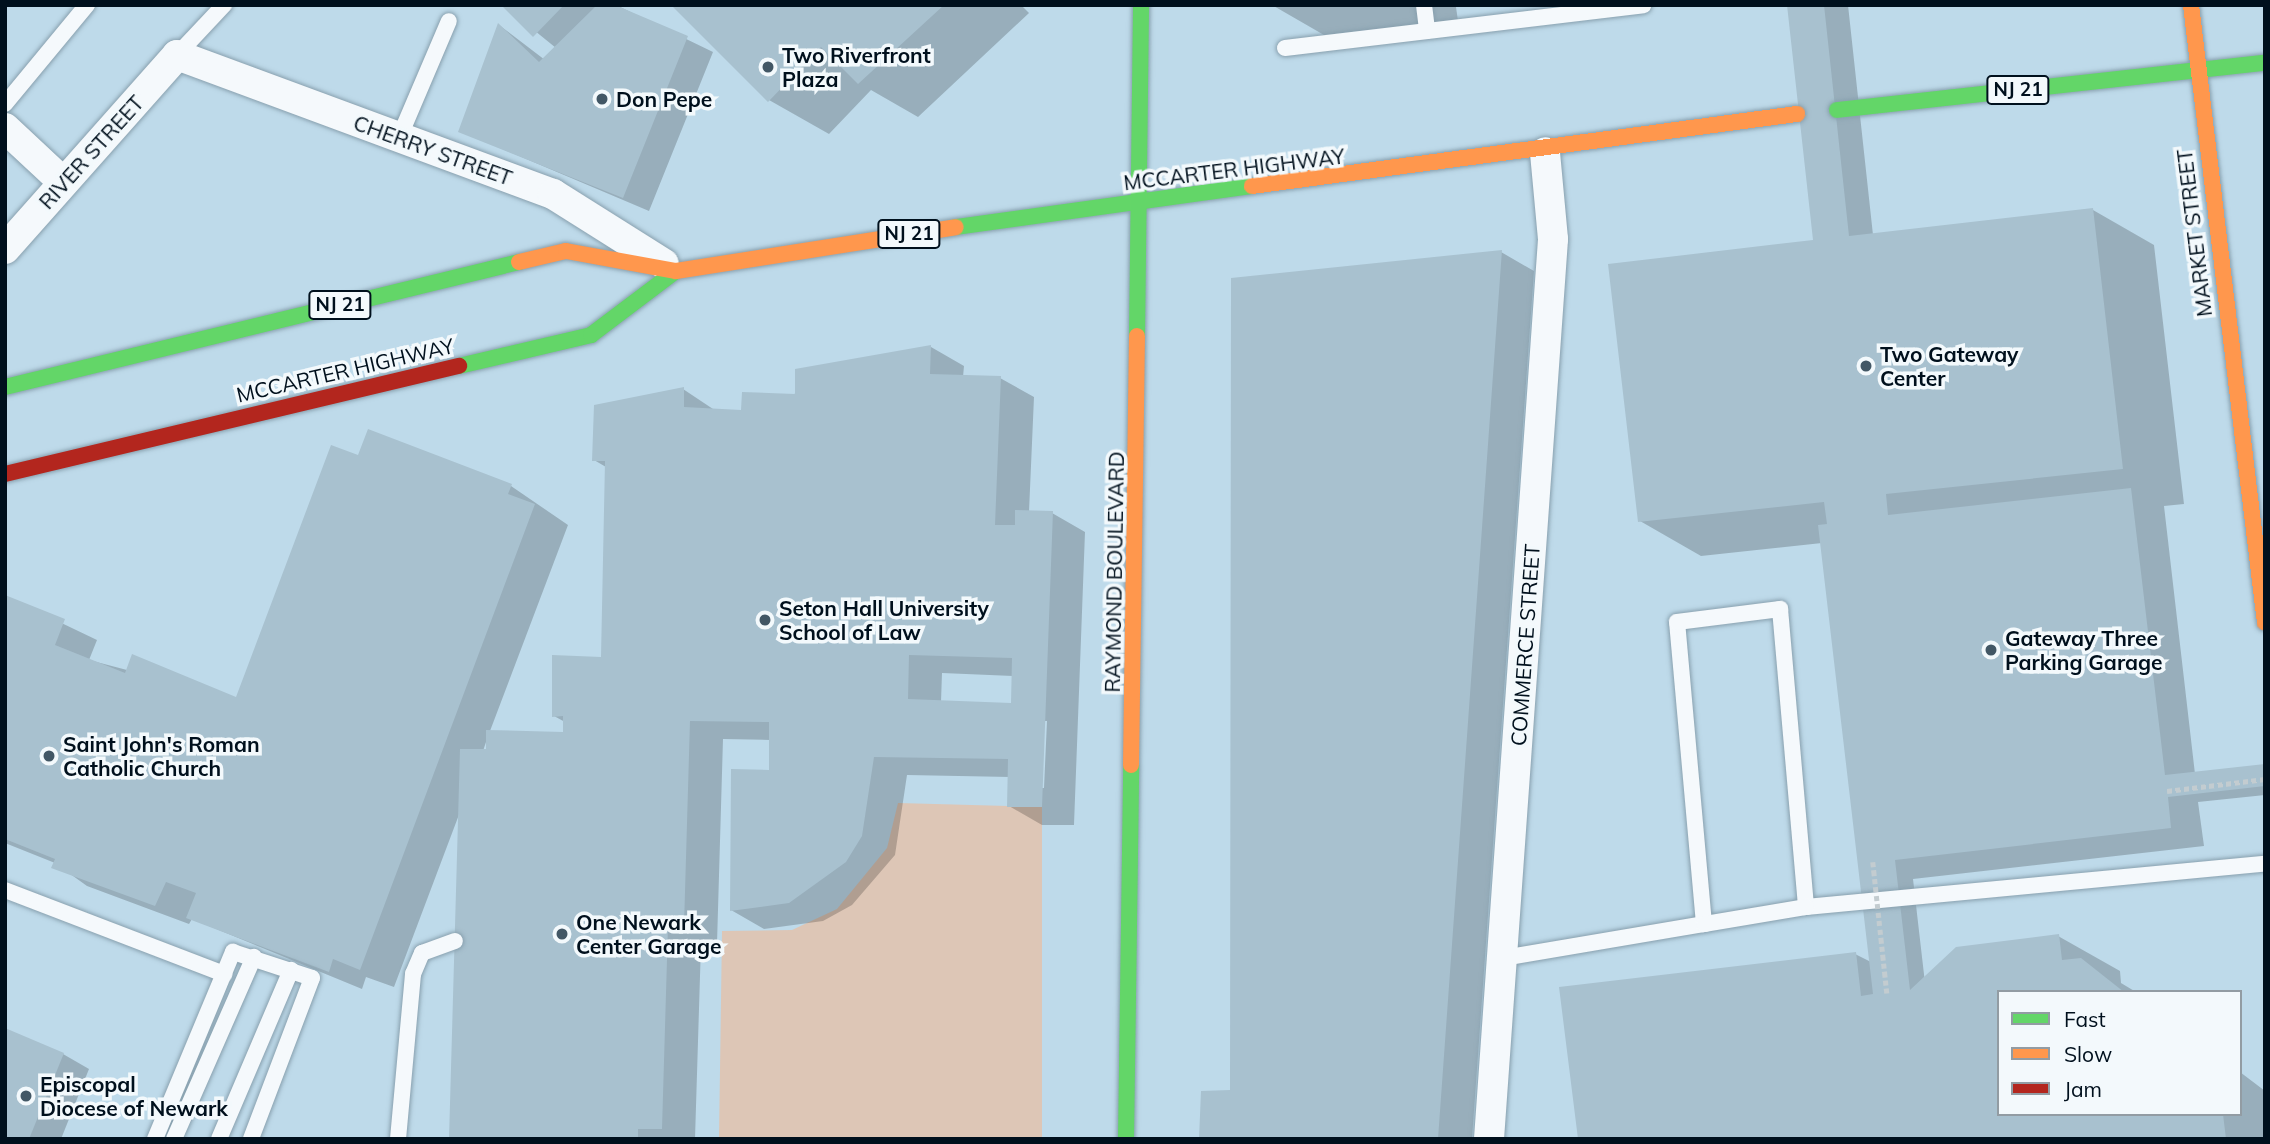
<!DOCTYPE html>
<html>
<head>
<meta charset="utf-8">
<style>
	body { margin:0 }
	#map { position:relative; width:2270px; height:1144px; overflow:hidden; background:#bedaea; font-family:Mulish,sans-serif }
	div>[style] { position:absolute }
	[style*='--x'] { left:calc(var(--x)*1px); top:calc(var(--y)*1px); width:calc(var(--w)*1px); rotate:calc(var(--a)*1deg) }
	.green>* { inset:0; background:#ddc6b6 }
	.shadow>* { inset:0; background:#0003 }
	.building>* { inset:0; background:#a8c1cf }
	.path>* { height:4.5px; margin-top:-2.25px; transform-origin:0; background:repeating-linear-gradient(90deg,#c3ccd0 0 5px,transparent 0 8.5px) }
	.roads { filter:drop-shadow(0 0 2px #88a0ae) drop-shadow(0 0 2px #88a0ae) }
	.lane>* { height:16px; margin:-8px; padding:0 8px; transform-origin:8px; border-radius:8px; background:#f5f9fc }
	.street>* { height:30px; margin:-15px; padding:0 15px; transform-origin:15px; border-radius:15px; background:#f5f9fc }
	.fast>* { height:16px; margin:-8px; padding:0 8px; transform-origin:8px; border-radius:8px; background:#63d668 }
	.slow>* { height:16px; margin:-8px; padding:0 8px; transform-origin:8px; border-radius:8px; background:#ff974d }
	.jam>* { height:16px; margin:-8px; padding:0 8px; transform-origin:8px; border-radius:8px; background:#b3261e }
	.path-bridge>* { height:4.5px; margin-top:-2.25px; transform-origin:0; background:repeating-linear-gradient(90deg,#c3ccd0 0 5px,transparent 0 8.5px) }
	.dots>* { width:19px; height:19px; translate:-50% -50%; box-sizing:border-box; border:4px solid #f3f9fc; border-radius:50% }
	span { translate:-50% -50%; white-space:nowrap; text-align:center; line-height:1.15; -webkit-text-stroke:7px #f3f9fc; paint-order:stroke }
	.shield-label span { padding:2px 5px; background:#f3f9fc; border:2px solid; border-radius:5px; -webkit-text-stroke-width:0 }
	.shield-label { font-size:19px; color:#00101d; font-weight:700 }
	.poi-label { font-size:21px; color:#00101d; font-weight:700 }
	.left { translate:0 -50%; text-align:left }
	.street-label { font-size:21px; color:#00101d }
	.frame { position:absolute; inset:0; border:7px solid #00101d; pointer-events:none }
	.legend { position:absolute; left:1997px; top:990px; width:245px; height:126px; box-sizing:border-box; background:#f3f9fc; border:2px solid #929ca3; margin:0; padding:9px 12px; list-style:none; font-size:21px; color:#00101d }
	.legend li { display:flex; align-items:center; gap:14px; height:35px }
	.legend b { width:35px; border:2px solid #929ca3 }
</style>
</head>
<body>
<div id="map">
	<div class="green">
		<i style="clip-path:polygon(898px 803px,1042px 807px,1042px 1139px,719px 1139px,722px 931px,792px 930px,837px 909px,887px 848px)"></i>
	</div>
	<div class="shadow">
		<i style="clip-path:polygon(503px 5px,616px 5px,713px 52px,649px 211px,460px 131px,499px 25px,545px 60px,556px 48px)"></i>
		<i style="clip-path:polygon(674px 5px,1021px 5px,1029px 13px,918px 117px,871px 90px,829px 134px,769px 100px)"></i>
		<i style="clip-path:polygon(1272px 5px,1475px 5px,1456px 7px,1458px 21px,1324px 35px)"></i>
		<i style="clip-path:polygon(1789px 5px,1848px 5px,1873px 235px,2093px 210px,2154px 245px,2184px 504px,2164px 506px,2195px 774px,2265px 766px,2265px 795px,2198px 802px,2204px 846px,1913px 879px,1925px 983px,2058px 936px,2120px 971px,2121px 983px,2136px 992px,1999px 992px,1999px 1114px,2240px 1114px,2240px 1072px,2265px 1091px,2265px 1139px,1579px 1139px,1855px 954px,1871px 962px,1822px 543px,1701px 556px,1640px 521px,1820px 241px)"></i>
		<i style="clip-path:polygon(1501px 252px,1534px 271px,1472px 1139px,1201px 1139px,1232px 1092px)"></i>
		<i style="clip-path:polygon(evenodd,931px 347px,964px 366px,963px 377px,1000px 378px,1034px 397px,1029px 512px,1052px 513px,1085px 532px,1074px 825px,1042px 825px,1009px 806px,1010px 777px,907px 775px,895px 855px,852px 905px,823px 921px,764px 929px,731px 910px,771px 772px,770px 740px,723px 739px,717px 944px,701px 944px,695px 1139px,450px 1139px,460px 812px,394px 987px,366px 977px,362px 989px,192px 919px,189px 924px,87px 886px,55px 863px,5px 843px,5px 596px,97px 640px,89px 660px,237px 699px,359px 457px,511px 486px,568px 525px,490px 731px,565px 734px,565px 722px,554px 716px,603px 659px,606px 467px,594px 460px,683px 389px,716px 411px,742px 412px,931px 347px,942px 673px,1013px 676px,1012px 704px,941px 702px,942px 673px,931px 347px,1043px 721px,1047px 721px,1044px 788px,1041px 788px,1043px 721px,931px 347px,487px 739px,487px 751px,483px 751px,487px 739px)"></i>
		<i style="clip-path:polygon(63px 1054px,89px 1069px,61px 1139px,5px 1139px)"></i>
	</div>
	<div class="building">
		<i style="clip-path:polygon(501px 5px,564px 5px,533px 37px)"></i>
		<i style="clip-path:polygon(597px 5px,615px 5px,688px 36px,623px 198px,458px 132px,498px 23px,539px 62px)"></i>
		<i style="clip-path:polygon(671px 5px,944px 5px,858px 84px,821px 47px,768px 102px)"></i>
		<i style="clip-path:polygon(1787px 5px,1824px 5px,1849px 236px,2093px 208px,2123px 469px,1886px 494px,1888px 515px,2131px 488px,2165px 775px,2265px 764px,2265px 786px,2168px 797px,2171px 828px,1895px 860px,1910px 990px,1956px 947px,2059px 934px,2062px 960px,2081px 958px,2124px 992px,1999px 992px,1999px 1114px,2223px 1114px,2226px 1139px,1578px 1139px,1559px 987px,1856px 952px,1861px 996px,1873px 994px,1818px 525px,1827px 524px,1824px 502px,1638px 522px,1608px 264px,1813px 240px)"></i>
		<i style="clip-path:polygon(1502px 250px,1438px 1139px,1199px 1139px,1201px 1091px,1230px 1090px,1231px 278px)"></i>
		<i style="clip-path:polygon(evenodd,931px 345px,930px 374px,1001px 376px,995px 525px,1015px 525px,1015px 510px,1053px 511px,1042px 807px,1007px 807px,1008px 759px,874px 757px,862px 836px,846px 862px,789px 903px,730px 911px,731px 769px,769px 770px,769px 722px,690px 721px,684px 926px,668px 926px,662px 1129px,638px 1129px,638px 1139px,449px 1139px,460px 749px,486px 749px,486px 730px,563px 732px,563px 716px,552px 717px,552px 655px,601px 657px,605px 461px,592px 461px,594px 405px,684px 387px,684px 407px,741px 410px,742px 392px,795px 394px,795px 369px,931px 345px,909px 655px,1012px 658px,1011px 703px,908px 699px,909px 655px)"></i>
		<i style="clip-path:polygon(368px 429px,512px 484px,508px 494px,535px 504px,360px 970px,333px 959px,329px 972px,186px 918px,196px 893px,166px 882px,155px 906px,51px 868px,55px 859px,5px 839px,5px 595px,65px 619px,55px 645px,125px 673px,132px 654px,236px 697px,331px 445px,358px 455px)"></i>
		<i style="clip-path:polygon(5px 1028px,64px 1053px,29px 1139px,5px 1139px)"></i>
	</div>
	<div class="path">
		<i style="--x:2167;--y:791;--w:99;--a:-7"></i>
	</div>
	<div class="roads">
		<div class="lane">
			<i style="--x:1424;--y:5;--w:26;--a:83"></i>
			<i style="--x:1285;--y:48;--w:361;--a:-6.8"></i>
			<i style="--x:177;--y:55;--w:69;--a:-46.8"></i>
			<i style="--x:5;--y:104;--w:129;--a:-50.4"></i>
			<i style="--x:399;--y:138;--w:127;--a:-66.9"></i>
			<i style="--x:5;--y:890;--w:235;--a:21"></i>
			<i style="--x:1806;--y:907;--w:461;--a:-5.4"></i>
			<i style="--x:1503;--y:958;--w:204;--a:-9.6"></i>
			<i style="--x:1704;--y:924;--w:303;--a:-95.1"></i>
			<i style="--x:1677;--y:622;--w:104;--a:-7.2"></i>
			<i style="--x:1780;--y:609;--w:299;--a:85"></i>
			<i style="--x:1806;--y:907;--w:103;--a:170.5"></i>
			<i style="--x:155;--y:1139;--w:203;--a:-67.4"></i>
			<i style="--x:233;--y:952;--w:83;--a:18.2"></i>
			<i style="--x:312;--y:978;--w:172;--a:110.8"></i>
			<i style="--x:174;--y:1139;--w:199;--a:-66.3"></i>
			<i style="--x:219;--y:1139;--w:184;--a:-66.9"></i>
			<i style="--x:398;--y:1139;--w:166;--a:-84.8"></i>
			<i style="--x:413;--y:974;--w:23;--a:-67"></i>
			<i style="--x:422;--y:953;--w:35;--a:-20"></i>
		</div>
		<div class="street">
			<i style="--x:5;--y:128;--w:79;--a:43"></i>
			<i style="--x:5;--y:249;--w:259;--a:-48.4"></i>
			<i style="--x:177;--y:55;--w:401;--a:20.3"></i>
			<i style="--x:553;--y:194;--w:131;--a:32.2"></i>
			<i style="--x:1489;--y:1139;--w:902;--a:-85.93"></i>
			<i style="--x:1553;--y:239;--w:87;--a:-95.3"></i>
		</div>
		<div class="fast">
			<i style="--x:1837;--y:110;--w:431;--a:-6.3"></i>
			<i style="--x:956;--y:227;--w:299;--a:-7.9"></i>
			<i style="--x:1137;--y:336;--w:331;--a:-89.3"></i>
			<i style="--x:459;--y:366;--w:136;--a:-13.2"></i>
			<i style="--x:591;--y:335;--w:106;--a:-37"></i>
			<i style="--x:5;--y:387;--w:529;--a:-13.67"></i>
			<i style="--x:1126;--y:1139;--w:374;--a:-89.2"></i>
		</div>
		<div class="slow">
			<i style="--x:2191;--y:5;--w:622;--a:83.17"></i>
			<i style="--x:1252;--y:186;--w:550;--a:-7.53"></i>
			<i style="--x:519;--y:262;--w:48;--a:-13.2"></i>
			<i style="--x:566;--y:251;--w:112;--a:10.3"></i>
			<i style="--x:676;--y:271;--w:283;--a:-8.9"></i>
			<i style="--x:1131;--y:765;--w:429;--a:-89.2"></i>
		</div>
		<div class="jam">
			<i style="--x:5;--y:474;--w:467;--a:-13.4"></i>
		</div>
	</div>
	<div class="path-bridge">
		<i style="--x:1873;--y:862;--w:132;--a:83.9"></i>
	</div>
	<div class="dots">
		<i style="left:768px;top:67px;background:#425765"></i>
		<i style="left:602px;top:99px;background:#425765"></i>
		<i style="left:1866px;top:366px;background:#425765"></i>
		<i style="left:765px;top:620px;background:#425765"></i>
		<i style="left:1991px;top:650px;background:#425765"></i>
		<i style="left:49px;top:756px;background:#425765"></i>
		<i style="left:562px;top:934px;background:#425765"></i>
		<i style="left:26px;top:1096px;background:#425765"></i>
	</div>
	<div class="shield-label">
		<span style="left:2018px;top:90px">NJ 21</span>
		<span style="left:909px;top:234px">NJ 21</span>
		<span style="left:340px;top:305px">NJ 21</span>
	</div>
	<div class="poi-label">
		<span class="left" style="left:782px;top:67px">Two Riverfront<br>Plaza</span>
		<span class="left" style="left:616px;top:99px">Don Pepe</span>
		<span class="left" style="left:1880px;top:366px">Two Gateway<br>Center</span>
		<span class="left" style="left:779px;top:620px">Seton Hall University<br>School of Law</span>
		<span class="left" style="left:2005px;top:650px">Gateway Three<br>Parking Garage</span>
		<span class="left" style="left:63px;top:756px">Saint John's Roman<br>Catholic Church</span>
		<span class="left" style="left:576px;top:934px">One Newark<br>Center Garage</span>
		<span class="left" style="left:40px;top:1096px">Episcopal<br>Diocese of Newark</span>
	</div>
	<div class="street-label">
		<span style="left:433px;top:150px;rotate:20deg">CHERRY STREET</span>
		<span style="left:91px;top:152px;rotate:-48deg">RIVER STREET</span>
		<span style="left:1234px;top:169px;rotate:-7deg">MCCARTER HIGHWAY</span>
		<span style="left:2194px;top:233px;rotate:-97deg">MARKET STREET</span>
		<span style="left:345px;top:370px;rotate:-13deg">MCCARTER HIGHWAY</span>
		<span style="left:1114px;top:572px;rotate:-89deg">RAYMOND BOULEVARD</span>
		<span style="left:1525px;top:645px;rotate:-86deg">COMMERCE STREET</span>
	</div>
	<div class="frame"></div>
	<ul class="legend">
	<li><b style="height:9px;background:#63d668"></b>Fast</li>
	<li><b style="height:9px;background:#ff974d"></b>Slow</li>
	<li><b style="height:9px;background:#b3261e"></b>Jam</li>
	</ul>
</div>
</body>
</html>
